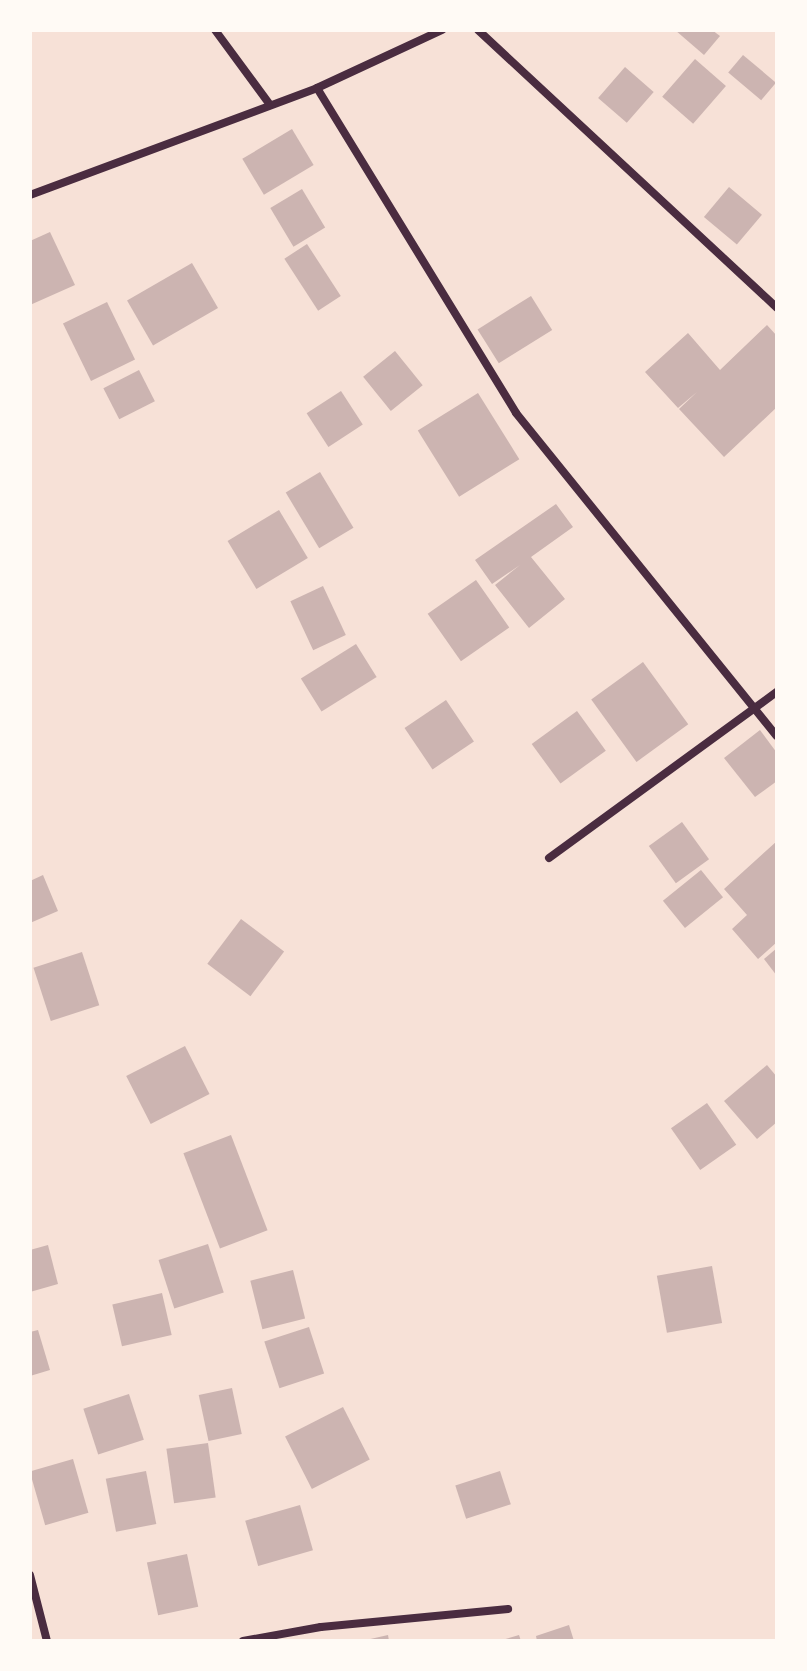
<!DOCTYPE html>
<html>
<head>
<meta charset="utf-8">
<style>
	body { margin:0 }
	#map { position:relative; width:807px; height:1671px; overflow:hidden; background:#f7e1d7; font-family:"Noto Sans",sans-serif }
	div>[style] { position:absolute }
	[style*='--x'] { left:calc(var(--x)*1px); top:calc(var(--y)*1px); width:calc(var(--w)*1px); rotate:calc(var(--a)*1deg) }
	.building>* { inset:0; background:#ccb4b1; transform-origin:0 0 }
	.minor>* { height:8px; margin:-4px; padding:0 4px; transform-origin:4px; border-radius:4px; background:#4a2c40 }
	span { translate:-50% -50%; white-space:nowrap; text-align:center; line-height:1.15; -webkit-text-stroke:7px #fffaf5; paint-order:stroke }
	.frame { position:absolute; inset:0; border:32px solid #fffaf5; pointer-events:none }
</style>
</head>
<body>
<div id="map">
	<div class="building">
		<i style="clip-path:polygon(675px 30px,712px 30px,720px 36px,704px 55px)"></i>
		<i style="left:743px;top:55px;width:43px;height:23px;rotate:40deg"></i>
		<i style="left:695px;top:59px;width:41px;height:50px;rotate:41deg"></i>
		<i style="left:625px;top:67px;width:38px;height:41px;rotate:41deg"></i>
		<i style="left:292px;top:129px;width:42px;height:58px;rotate:59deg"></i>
		<i style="left:729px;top:187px;width:43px;height:39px;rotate:40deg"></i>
		<i style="left:302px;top:189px;width:45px;height:37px;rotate:59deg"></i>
		<i style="clip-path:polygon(50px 232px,75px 285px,30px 305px,30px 241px)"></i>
		<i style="left:307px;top:244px;width:62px;height:27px;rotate:57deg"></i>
		<i style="left:192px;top:263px;width:52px;height:75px;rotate:60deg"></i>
		<i style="left:531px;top:296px;width:40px;height:63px;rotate:58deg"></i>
		<i style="left:107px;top:302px;width:64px;height:49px;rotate:64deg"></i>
		<i style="clip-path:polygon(767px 325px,777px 336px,777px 407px,724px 457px,679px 409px,697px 392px,678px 408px,645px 372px,688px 333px,720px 370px)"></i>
		<i style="left:395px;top:351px;width:44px;height:41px;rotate:51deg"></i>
		<i style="left:139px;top:370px;width:35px;height:40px;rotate:63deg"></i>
		<i style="left:341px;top:391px;width:40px;height:41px;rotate:57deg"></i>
		<i style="left:478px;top:393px;width:78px;height:71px;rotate:58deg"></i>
		<i style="left:320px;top:472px;width:65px;height:40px;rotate:59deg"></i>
		<i style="clip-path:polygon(556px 504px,573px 527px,531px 557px,565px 599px,529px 628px,495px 585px,520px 565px,492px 584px,475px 560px)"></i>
		<i style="left:279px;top:510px;width:56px;height:60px;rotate:59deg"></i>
		<i style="left:476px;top:580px;width:58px;height:59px;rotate:55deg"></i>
		<i style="left:323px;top:586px;width:54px;height:36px;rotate:65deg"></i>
		<i style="left:356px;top:644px;width:39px;height:65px;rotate:58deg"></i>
		<i style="left:643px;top:662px;width:77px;height:64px;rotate:54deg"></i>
		<i style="left:446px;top:700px;width:50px;height:50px;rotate:56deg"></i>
		<i style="left:577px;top:711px;width:49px;height:56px;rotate:54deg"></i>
		<i style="clip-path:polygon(760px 730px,777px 753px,777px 781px,755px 797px,724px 758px)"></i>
		<i style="left:682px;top:822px;width:46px;height:41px;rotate:54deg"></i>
		<i style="clip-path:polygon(777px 841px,777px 942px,758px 959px,732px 929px,747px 915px,724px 889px)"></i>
		<i style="left:701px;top:870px;width:35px;height:49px;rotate:51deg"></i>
		<i style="clip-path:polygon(43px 875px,58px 911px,30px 923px,30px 881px)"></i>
		<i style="left:241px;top:919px;width:54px;height:56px;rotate:37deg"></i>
		<i style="clip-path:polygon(777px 948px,777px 976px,764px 959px)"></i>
		<i style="left:82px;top:952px;width:56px;height:51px;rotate:72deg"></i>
		<i style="left:185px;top:1046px;width:54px;height:66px;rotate:63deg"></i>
		<i style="clip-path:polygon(767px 1065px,777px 1077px,777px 1122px,757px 1139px,724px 1101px)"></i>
		<i style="left:707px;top:1103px;width:51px;height:44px;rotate:55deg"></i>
		<i style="left:231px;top:1135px;width:102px;height:51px;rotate:69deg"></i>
		<i style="left:208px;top:1244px;width:51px;height:52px;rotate:72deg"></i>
		<i style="clip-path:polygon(48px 1245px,58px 1284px,30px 1292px,30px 1250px)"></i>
		<i style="left:712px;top:1266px;width:58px;height:56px;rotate:80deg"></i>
		<i style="left:293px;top:1270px;width:50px;height:44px;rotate:76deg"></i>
		<i style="left:162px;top:1293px;width:43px;height:51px;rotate:77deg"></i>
		<i style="left:309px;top:1327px;width:49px;height:47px;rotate:72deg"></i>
		<i style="clip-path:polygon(38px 1330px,50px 1370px,30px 1376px,30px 1332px)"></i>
		<i style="left:232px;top:1388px;width:47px;height:34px;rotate:78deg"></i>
		<i style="left:129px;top:1394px;width:48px;height:48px;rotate:72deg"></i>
		<i style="left:343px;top:1407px;width:59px;height:65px;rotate:63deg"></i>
		<i style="left:208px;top:1443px;width:55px;height:42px;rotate:82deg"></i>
		<i style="left:73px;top:1459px;width:56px;height:45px;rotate:74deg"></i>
		<i style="left:146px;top:1471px;width:54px;height:41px;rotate:79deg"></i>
		<i style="left:500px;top:1471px;width:35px;height:47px;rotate:72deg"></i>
		<i style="left:300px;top:1505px;width:47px;height:57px;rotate:74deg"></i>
		<i style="left:187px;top:1554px;width:54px;height:41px;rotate:78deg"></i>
		<i style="clip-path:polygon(569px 1625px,574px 1641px,537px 1641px,536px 1636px)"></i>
		<i style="clip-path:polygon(388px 1635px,389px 1641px,366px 1641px,366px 1640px)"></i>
		<i style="clip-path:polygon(519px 1635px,521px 1641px,503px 1641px,502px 1640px)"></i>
	</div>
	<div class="minor">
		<i style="--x:215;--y:30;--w:93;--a:53.7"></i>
		<i style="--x:478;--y:30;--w:408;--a:42.9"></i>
		<i style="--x:317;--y:88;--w:381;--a:58.5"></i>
		<i style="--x:516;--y:413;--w:415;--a:51.1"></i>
		<i style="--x:30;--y:195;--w:306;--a:-20.4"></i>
		<i style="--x:317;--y:88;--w:138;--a:-24.9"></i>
		<i style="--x:549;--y:858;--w:282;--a:-36.1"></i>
		<i style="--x:30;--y:1575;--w:68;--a:75.6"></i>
		<i style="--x:243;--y:1641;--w:79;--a:-10.2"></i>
		<i style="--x:321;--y:1627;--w:188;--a:-5.5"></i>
	</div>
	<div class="frame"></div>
</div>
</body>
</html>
